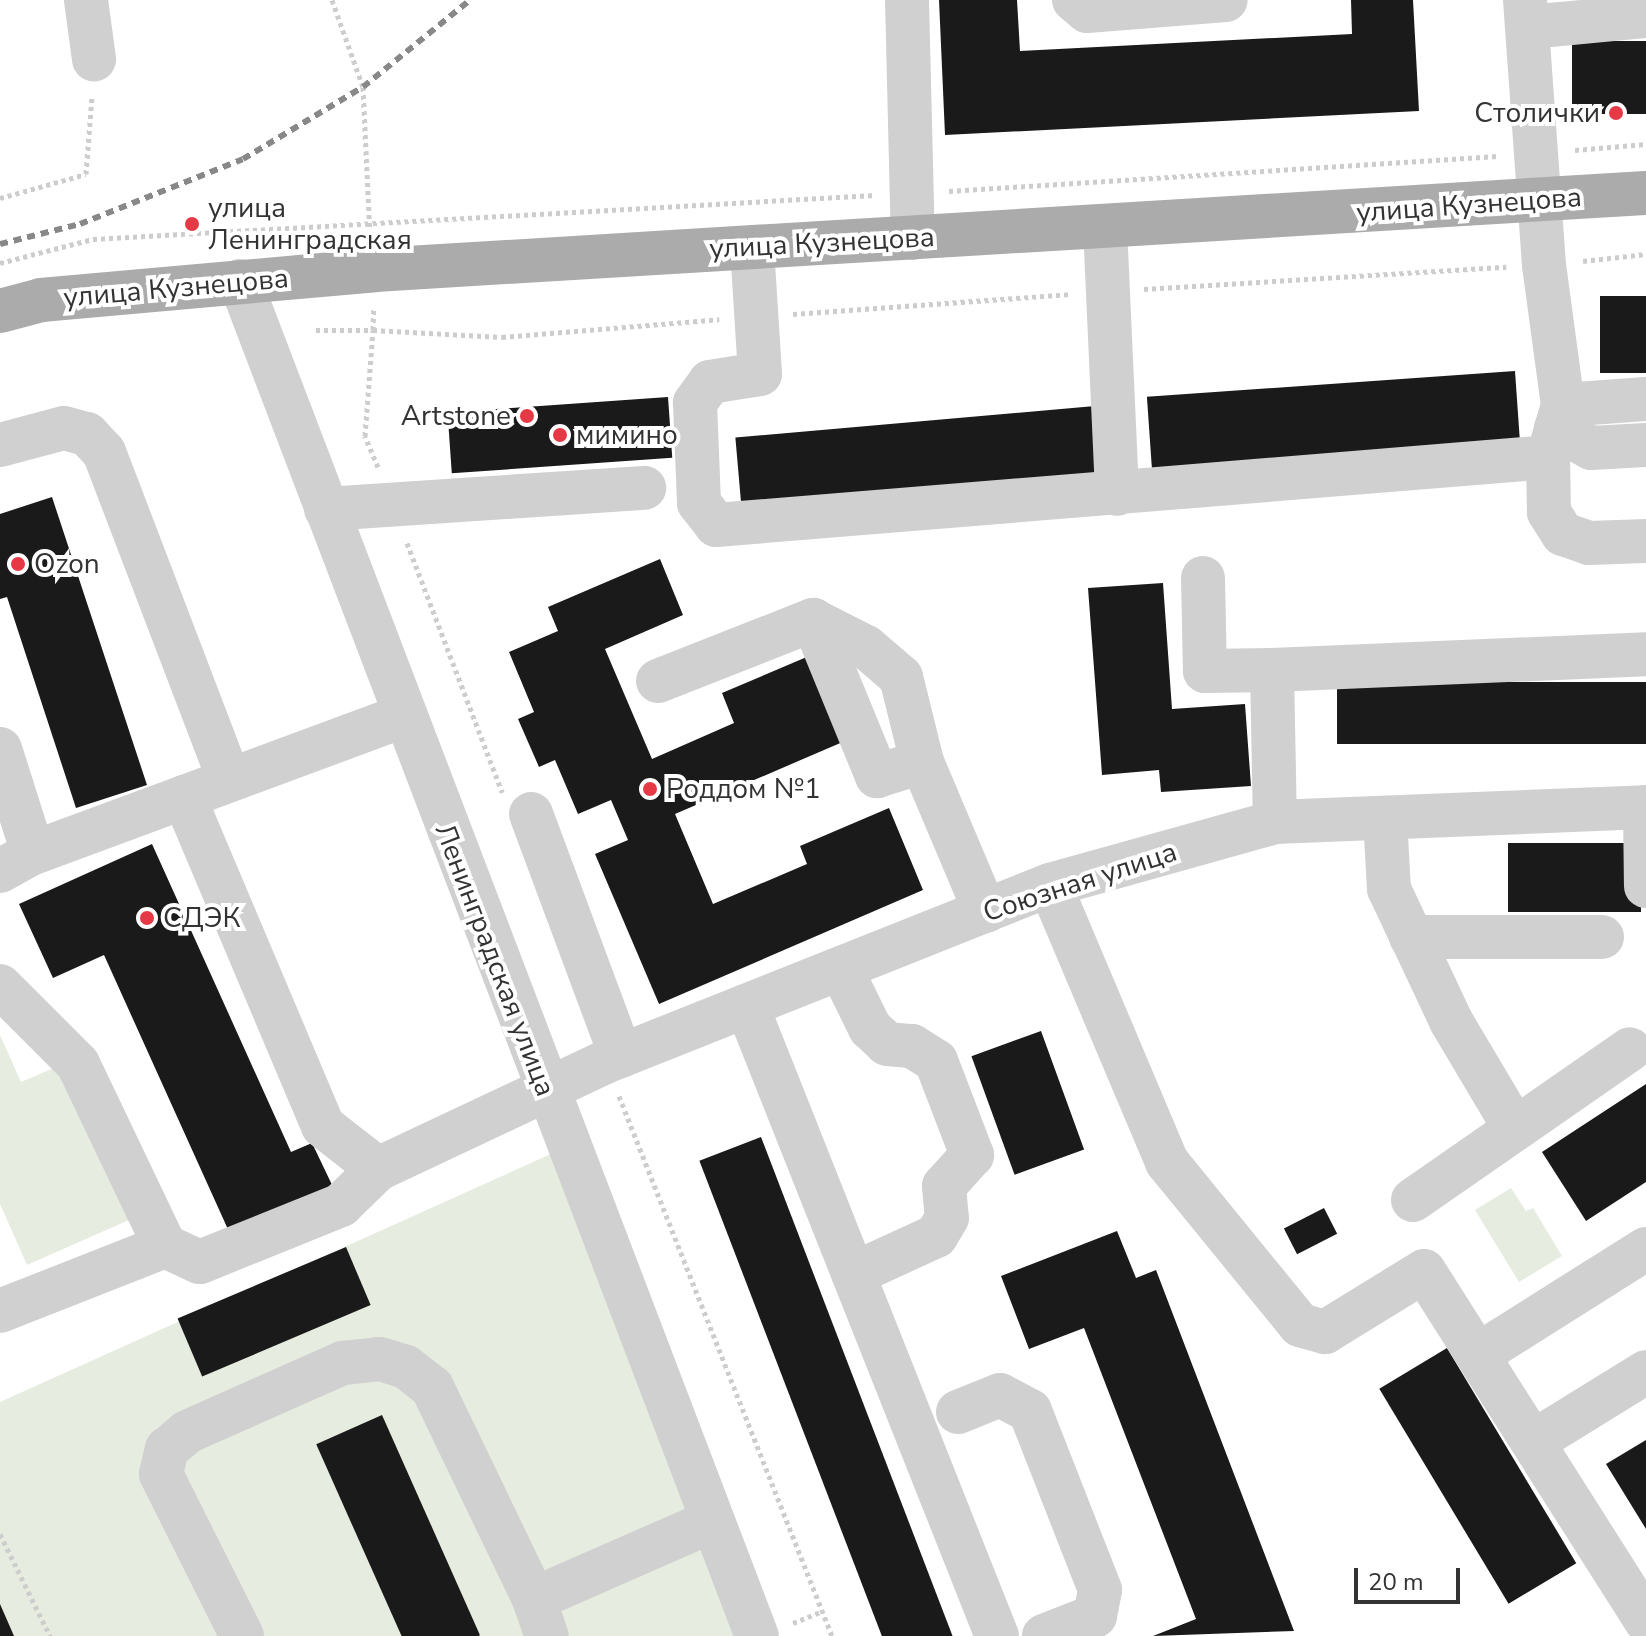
<!DOCTYPE html>
<html>
<head>
<meta charset="utf-8">
<style>
	body { margin:0 }
	#map { position:relative; width:1646px; height:1636px; overflow:hidden; background:#fff; font-family:"Nunito Sans",sans-serif }
	div>[style] { position:absolute }
	[style*='--x'] { left:calc(var(--x)*1px); top:calc(var(--y)*1px); width:calc(var(--w)*1px); rotate:calc(var(--a)*1deg) }
	.green>* { inset:0; background:#e6ecdf }
	.building>* { inset:0; background:#1a1a1a; transform-origin:0 0 }
	.path>* { height:5px; margin-top:-2.5px; transform-origin:0; background:repeating-linear-gradient(90deg,#cdcdcd 0 4px,transparent 0 8px) }
	.minor>* { height:44px; margin:-22px; padding:0 22px; transform-origin:22px; border-radius:22px; background:#d0d0d0 }
	.major>* { height:44px; margin:-22px; padding:0 22px; transform-origin:22px; border-radius:22px; background:#ababab }
	.rail>* { height:6px; margin-top:-3px; transform-origin:0; background:repeating-linear-gradient(90deg,#888 0 8px,transparent 0 14px) }
	.dots>* { width:22px; height:22px; translate:-50% -50%; box-sizing:border-box; border:4px solid #fff; border-radius:50% }
	span { translate:-50% -50%; white-space:nowrap; text-align:center; line-height:1.15; -webkit-text-stroke:8px #fff; paint-order:stroke }
	.poi-label { font-size:28px; color:#333 }
	.right { translate:-100% -50%; text-align:right }
	.left { translate:0 -50%; text-align:left }
	.street-label { font-size:28px; color:#333 }
	.scale { position:absolute; left:1354px; top:1568px; width:106px; height:36px; box-sizing:border-box; border:4px solid #333; border-top:0; padding-left:10px; font-size:24px; line-height:28px; white-space:nowrap; color:#333; -webkit-text-stroke:6px #fff; paint-order:stroke }
</style>
</head>
<body>
<div id="map">
	<div class="green">
		<i style="clip-path:polygon(0 1035px,21px 1082px,61px 1065px,129px 1220px,27px 1265px,0 1204px)"></i>
		<i style="clip-path:polygon(571px 1145px,762px 1636px,0 1636px,0 1402px)"></i>
		<i style="clip-path:polygon(1511px 1188px,1526px 1211px,1533px 1208px,1562px 1256px,1519px 1282px,1475px 1210px)"></i>
	</div>
	<div class="building">
		<i style="clip-path:polygon(939px 0,1017px 0,1020px 51px,1352px 34px,1351px 0,1413px 0,1419px 111px,945px 135px)"></i>
		<i style="left:1646px;top:41px;width:73px;height:74px;rotate:90deg"></i>
		<i style="left:1646px;top:296px;width:77px;height:46px;rotate:90deg"></i>
		<i style="left:1515px;top:371px;width:77px;height:369px;rotate:86deg"></i>
		<i style="left:668px;top:397px;width:61px;height:221px;rotate:86deg"></i>
		<i style="left:1095px;top:406px;width:67px;height:361px;rotate:85deg"></i>
		<i style="clip-path:polygon(52px 497px,147px 785px,76px 808px,7px 597px,0 599px,0 514px)"></i>
		<i style="clip-path:polygon(660px 559px,683px 615px,605px 649px,652px 759px,734px 723px,722px 693px,809px 656px,845px 741px,675px 814px,713px 904px,807px 864px,800px 846px,889px 808px,923px 890px,659px 1004px,595px 854px,628px 840px,611px 800px,578px 814px,555px 760px,539px 767px,518px 719px,534px 712px,509px 652px,558px 631px,548px 607px)"></i>
		<i style="clip-path:polygon(1163px 583px,1172px 709px,1245px 704px,1251px 786px,1161px 792px,1159px 770px,1102px 775px,1088px 588px)"></i>
		<i style="left:1646px;top:682px;width:62px;height:309px;rotate:90deg"></i>
		<i style="left:1508px;top:843px;width:133px;height:69px"></i>
		<i style="clip-path:polygon(152px 844px,291px 1152px,312px 1143px,334px 1189px,231px 1236px,104px 955px,53px 978px,19px 904px)"></i>
		<i style="left:1041px;top:1031px;width:126px;height:74px;rotate:70deg"></i>
		<i style="clip-path:polygon(1646px 1084px,1646px 1182px,1586px 1221px,1542px 1152px)"></i>
		<i style="left:761px;top:1137px;width:535px;height:66px;rotate:69deg"></i>
		<i style="left:1324px;top:1208px;width:29px;height:45px;rotate:63deg"></i>
		<i style="clip-path:polygon(1117px 1231px,1136px 1278px,1156px 1270px,1294px 1631px,1153px 1636px,1196px 1619px,1084px 1328px,1029px 1349px,1001px 1276px)"></i>
		<i style="left:346px;top:1247px;width:63px;height:183px;rotate:67deg"></i>
		<i style="left:1447px;top:1348px;width:251px;height:79px;rotate:59deg"></i>
		<i style="left:382px;top:1415px;width:241px;height:72px;rotate:66deg"></i>
		<i style="clip-path:polygon(1646px 1440px,1646px 1529px,1606px 1464px)"></i>
		<i style="clip-path:polygon(0 1604px,14px 1636px,0 1636px)"></i>
	</div>
	<div class="path">
		<i style="--x:332;--y:0;--w:92;--a:70.4"></i>
		<i style="--x:363;--y:87;--w:147;--a:87.3"></i>
		<i style="--x:1575;--y:150;--w:71;--a:-4.8"></i>
		<i style="--x:949;--y:191;--w:550;--a:-3.65"></i>
		<i style="--x:0;--y:198;--w:89;--a:-15.6"></i>
		<i style="--x:86;--y:174;--w:78;--a:-85.6"></i>
		<i style="--x:1583;--y:261;--w:63;--a:-6.3"></i>
		<i style="--x:0;--y:263;--w:96;--a:-14.5"></i>
		<i style="--x:93;--y:239;--w:783;--a:-3.22"></i>
		<i style="--x:1144;--y:289;--w:363;--a:-3.5"></i>
		<i style="--x:793;--y:314;--w:278;--a:-4.1"></i>
		<i style="--x:316;--y:330;--w:57;--a:0"></i>
		<i style="--x:373;--y:330;--w:23;--a:-88"></i>
		<i style="--x:378;--y:467;--w:34;--a:-113"></i>
		<i style="--x:365;--y:436;--w:106;--a:-85.7"></i>
		<i style="--x:373;--y:330;--w:129;--a:3.1"></i>
		<i style="--x:502;--y:337;--w:218;--a:-4.7"></i>
		<i style="--x:407;--y:543;--w:267;--a:69.1"></i>
		<i style="--x:619;--y:1096;--w:580;--a:68.47"></i>
		<i style="--x:0;--y:1534;--w:114;--a:63.9"></i>
		<i style="--x:793;--y:1623;--w:32;--a:-22"></i>
	</div>
	<div class="minor">
		<i style="--x:86;--y:0;--w:60;--a:82.3"></i>
		<i style="--x:907;--y:0;--w:238;--a:88.6"></i>
		<i style="--x:1074;--y:0;--w:17;--a:40"></i>
		<i style="--x:1087;--y:11;--w:139;--a:-4.5"></i>
		<i style="--x:1525;--y:0;--w:266;--a:85.9"></i>
		<i style="--x:1544;--y:265;--w:141;--a:82.3"></i>
		<i style="--x:1550;--y:25;--w:96;--a:-5.4"></i>
		<i style="--x:1105;--y:227;--w:267;--a:87.4"></i>
		<i style="--x:752;--y:247;--w:127;--a:86.4"></i>
		<i style="--x:760;--y:374;--w:51;--a:170.9"></i>
		<i style="--x:710;--y:382;--w:26;--a:126"></i>
		<i style="--x:695;--y:403;--w:100;--a:87.7"></i>
		<i style="--x:699;--y:503;--w:28;--a:52"></i>
		<i style="--x:716;--y:525;--w:835;--a:-4.67"></i>
		<i style="--x:1548;--y:457;--w:54;--a:-73.9"></i>
		<i style="--x:1563;--y:405;--w:83;--a:-4.1"></i>
		<i style="--x:240;--y:281;--w:1450;--a:69.12"></i>
		<i style="--x:1556;--y:428;--w:40;--a:29.7"></i>
		<i style="--x:1591;--y:448;--w:55;--a:-3.1"></i>
		<i style="--x:0;--y:445;--w:66;--a:-14.9"></i>
		<i style="--x:64;--y:428;--w:24;--a:15"></i>
		<i style="--x:87;--y:434;--w:25;--a:47"></i>
		<i style="--x:104;--y:452;--w:351;--a:69.1"></i>
		<i style="--x:1548;--y:457;--w:55;--a:89"></i>
		<i style="--x:1549;--y:512;--w:26;--a:58"></i>
		<i style="--x:1563;--y:534;--w:28;--a:19"></i>
		<i style="--x:1589;--y:543;--w:57;--a:-2"></i>
		<i style="--x:326;--y:509;--w:319;--a:-3.8"></i>
		<i style="--x:1203;--y:578;--w:93;--a:88.8"></i>
		<i style="--x:1205;--y:671;--w:67;--a:-0.9"></i>
		<i style="--x:1272;--y:670;--w:152;--a:88.9"></i>
		<i style="--x:813;--y:620;--w:169;--a:67.7"></i>
		<i style="--x:877;--y:776;--w:47;--a:-17.3"></i>
		<i style="--x:1272;--y:670;--w:374;--a:-2.4"></i>
		<i style="--x:658;--y:681;--w:167;--a:-21.5"></i>
		<i style="--x:813;--y:620;--w:59;--a:27"></i>
		<i style="--x:866;--y:647;--w:46;--a:40.6"></i>
		<i style="--x:901;--y:677;--w:88;--a:76.1"></i>
		<i style="--x:922;--y:762;--w:162;--a:67.1"></i>
		<i style="--x:0;--y:749;--w:109;--a:72.4"></i>
		<i style="--x:33;--y:853;--w:395;--a:-20.3"></i>
		<i style="--x:184;--y:797;--w:357;--a:67.1"></i>
		<i style="--x:323;--y:1126;--w:70;--a:38"></i>
		<i style="--x:1645;--y:807;--w:79;--a:89.3"></i>
		<i style="--x:531;--y:814;--w:258;--a:69.6"></i>
		<i style="--x:1385;--y:818;--w:71;--a:86.8"></i>
		<i style="--x:1389;--y:889;--w:146;--a:64.8"></i>
		<i style="--x:1451;--y:1021;--w:123;--a:59.3"></i>
		<i style="--x:0;--y:871;--w:38;--a:-29"></i>
		<i style="--x:1050;--y:885;--w:301;--a:67.1"></i>
		<i style="--x:1167;--y:1162;--w:210;--a:50.8"></i>
		<i style="--x:1300;--y:1325;--w:26;--a:16"></i>
		<i style="--x:1325;--y:1332;--w:116;--a:-31.6"></i>
		<i style="--x:1424;--y:1271;--w:414;--a:57.6"></i>
		<i style="--x:1411;--y:937;--w:191;--a:0"></i>
		<i style="--x:841;--y:969;--w:66;--a:63.8"></i>
		<i style="--x:870;--y:1028;--w:23;--a:43"></i>
		<i style="--x:887;--y:1044;--w:25;--a:5"></i>
		<i style="--x:912;--y:1046;--w:28;--a:32"></i>
		<i style="--x:936;--y:1061;--w:101;--a:69"></i>
		<i style="--x:972;--y:1155;--w:42;--a:132.1"></i>
		<i style="--x:944;--y:1186;--w:32;--a:85"></i>
		<i style="--x:947;--y:1218;--w:21;--a:121"></i>
		<i style="--x:936;--y:1236;--w:91;--a:155.4"></i>
		<i style="--x:0;--y:986;--w:110;--a:45"></i>
		<i style="--x:78;--y:1064;--w:202;--a:64.5"></i>
		<i style="--x:165;--y:1246;--w:177;--a:158.5"></i>
		<i style="--x:747;--y:1006;--w:678;--a:68.36"></i>
		<i style="--x:1413;--y:1200;--w:264;--a:-34.8"></i>
		<i style="--x:165;--y:1246;--w:38;--a:25"></i>
		<i style="--x:200;--y:1262;--w:152;--a:-22"></i>
		<i style="--x:341;--y:1205;--w:52;--a:-44.2"></i>
		<i style="--x:378;--y:1169;--w:251;--a:-25.2"></i>
		<i style="--x:605;--y:1062;--w:479;--a:-21.7"></i>
		<i style="--x:1050;--y:885;--w:234;--a:-15.6"></i>
		<i style="--x:1275;--y:822;--w:371;--a:-2.3"></i>
		<i style="--x:1479;--y:1354;--w:197;--a:-32.2"></i>
		<i style="--x:958;--y:1412;--w:45;--a:-22"></i>
		<i style="--x:1000;--y:1395;--w:34;--a:28"></i>
		<i style="--x:1030;--y:1411;--w:192;--a:68.6"></i>
		<i style="--x:1100;--y:1590;--w:26;--a:101"></i>
		<i style="--x:1095;--y:1616;--w:55;--a:158.6"></i>
		<i style="--x:1536;--y:1440;--w:129;--a:-31.7"></i>
		<i style="--x:534;--y:1599;--w:39;--a:71"></i>
		<i style="--x:242;--y:1636;--w:181;--a:-116.6"></i>
		<i style="--x:161;--y:1474;--w:26;--a:-77"></i>
		<i style="--x:167;--y:1449;--w:26;--a:-40"></i>
		<i style="--x:187;--y:1432;--w:171;--a:-23.9"></i>
		<i style="--x:343;--y:1363;--w:37;--a:-6"></i>
		<i style="--x:380;--y:1359;--w:27;--a:17"></i>
		<i style="--x:406;--y:1367;--w:33;--a:38"></i>
		<i style="--x:432;--y:1387;--w:235;--a:64.3"></i>
		<i style="--x:534;--y:1599;--w:194;--a:-23.7"></i>
	</div>
	<div class="major">
		<i style="--x:0;--y:311;--w:42;--a:-15"></i>
		<i style="--x:41;--y:300;--w:335;--a:-5.1"></i>
		<i style="--x:375;--y:270;--w:1273;--a:-3.47"></i>
	</div>
	<div class="rail">
		<i style="--x:0;--y:244;--w:82;--a:-14"></i>
		<i style="--x:80;--y:224;--w:175;--a:-21.7"></i>
		<i style="--x:243;--y:159;--w:140;--a:-31"></i>
		<i style="--x:363;--y:87;--w:138;--a:-39.1"></i>
	</div>
	<div class="dots">
		<i style="left:1616px;top:113px;background:#e63946"></i>
		<i style="left:192px;top:224px;background:#e63946"></i>
		<i style="left:527px;top:416px;background:#e63946"></i>
		<i style="left:560px;top:435px;background:#e63946"></i>
		<i style="left:18px;top:564px;background:#e63946"></i>
		<i style="left:650px;top:789px;background:#e63946"></i>
		<i style="left:147px;top:918px;background:#e63946"></i>
	</div>
	<div class="poi-label">
		<span class="right" style="left:1600px;top:113px">Столички</span>
		<span class="left" style="left:208px;top:224px">улица<br>Ленинградская</span>
		<span class="right" style="left:511px;top:416px">Artstone</span>
		<span class="left" style="left:576px;top:435px">мимино</span>
		<span class="left" style="left:34px;top:564px">Ozon</span>
		<span class="left" style="left:666px;top:789px">Роддом №1</span>
		<span class="left" style="left:163px;top:918px">СДЭК</span>
	</div>
	<div class="street-label">
		<span style="left:1469px;top:205px;rotate:-4deg">улица Кузнецова</span>
		<span style="left:822px;top:243px;rotate:-3deg">улица Кузнецова</span>
		<span style="left:176px;top:288px;rotate:-5deg">улица Кузнецова</span>
		<span style="left:1080px;top:882px;rotate:-18deg">Союзная улица</span>
		<span style="left:495px;top:960px;rotate:69deg">Ленинградская улица</span>
	</div>
	<div class="scale">20 m</div>
</div>
</body>
</html>
